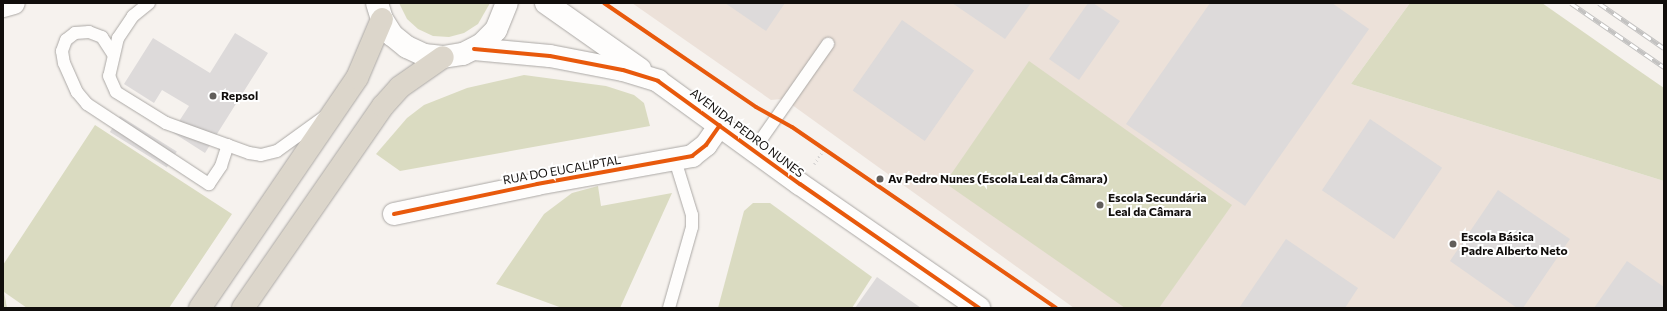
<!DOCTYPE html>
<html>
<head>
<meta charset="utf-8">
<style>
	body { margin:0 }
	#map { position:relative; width:1667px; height:311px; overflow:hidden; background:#f6f2ee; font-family:Commissioner,sans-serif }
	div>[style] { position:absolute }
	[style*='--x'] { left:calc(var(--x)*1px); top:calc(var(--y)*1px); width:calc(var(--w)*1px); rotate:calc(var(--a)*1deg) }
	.built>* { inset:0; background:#ece1d9 }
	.green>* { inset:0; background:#dadbc1 }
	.building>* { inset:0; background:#dddada; transform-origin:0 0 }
	.path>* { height:2.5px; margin-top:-1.25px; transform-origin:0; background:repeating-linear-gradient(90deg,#d7d5d4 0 1px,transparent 0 4px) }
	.roads { filter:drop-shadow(0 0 1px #aba8a5) drop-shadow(0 0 1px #aba8a5) }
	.service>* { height:12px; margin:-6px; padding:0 6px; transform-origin:6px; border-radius:6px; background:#fefdfc }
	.minor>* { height:22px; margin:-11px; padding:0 11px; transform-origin:11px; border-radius:11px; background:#fefdfc }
	.tertiary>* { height:22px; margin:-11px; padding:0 11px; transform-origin:11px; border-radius:11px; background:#fefdfc }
	.trunk>* { height:22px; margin:-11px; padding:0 11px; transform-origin:11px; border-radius:11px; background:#dcd6cb }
	.rail>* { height:4.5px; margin-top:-2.25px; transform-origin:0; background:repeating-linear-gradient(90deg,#fff 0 9px,#c3c2c1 0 18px); box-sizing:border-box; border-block:1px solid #c3c2c1 }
	.cycleway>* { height:4px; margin:-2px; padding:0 2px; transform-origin:2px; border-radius:2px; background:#e8590c }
	.dots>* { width:11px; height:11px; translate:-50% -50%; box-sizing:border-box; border:2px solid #fff; border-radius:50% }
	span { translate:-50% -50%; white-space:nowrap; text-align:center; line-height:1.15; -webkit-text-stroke:4px #fff; paint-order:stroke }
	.poi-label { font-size:12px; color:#110e0c; font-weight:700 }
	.left { translate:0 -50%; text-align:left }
	.street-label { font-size:12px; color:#110e0c }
	.frame { position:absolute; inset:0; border:4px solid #110e0c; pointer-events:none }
</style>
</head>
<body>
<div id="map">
	<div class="built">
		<i style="clip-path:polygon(632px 3px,1410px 3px,1351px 84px,1664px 181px,1664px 308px,1074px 308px,788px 102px,782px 99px,771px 100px)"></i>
	</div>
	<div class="green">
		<i style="clip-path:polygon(399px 3px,490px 3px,478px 24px,464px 33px,449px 37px,433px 36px,418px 29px,407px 19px)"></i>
		<i style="clip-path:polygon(1410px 3px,1542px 3px,1635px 68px,1664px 88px,1664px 181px,1351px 84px)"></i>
		<i style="clip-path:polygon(1029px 61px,1232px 205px,1159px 308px,1125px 308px,945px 183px)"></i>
		<i style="clip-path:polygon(524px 75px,606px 86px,634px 95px,644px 103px,650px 126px,400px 171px,376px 154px,407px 118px,424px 105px,467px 88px)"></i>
		<i style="clip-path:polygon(95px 125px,232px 214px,169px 308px,27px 308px,4px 292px,7px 308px,3px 308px,3px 265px)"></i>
		<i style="clip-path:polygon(598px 186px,601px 206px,672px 193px,620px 308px,562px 308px,496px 284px,544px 214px,572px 193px)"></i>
		<i style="clip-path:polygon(753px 203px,770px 203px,872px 277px,852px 308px,718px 308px,744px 211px)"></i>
	</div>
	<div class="building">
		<i style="clip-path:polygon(725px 3px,785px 3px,766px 31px)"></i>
		<i style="clip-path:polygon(952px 3px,1031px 3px,1005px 39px)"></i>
		<i style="clip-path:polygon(1088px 3px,1093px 3px,1120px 21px,1079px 80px,1049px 59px)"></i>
		<i style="clip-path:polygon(1210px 3px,1332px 3px,1369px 29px,1245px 206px,1126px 124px)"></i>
		<i style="left:902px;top:20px;width:88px;height:86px;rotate:35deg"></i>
		<i style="clip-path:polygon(235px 33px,268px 53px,205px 153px,172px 132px,189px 106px,162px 90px,154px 103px,124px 84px,153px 38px,210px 73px)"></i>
		<i style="left:120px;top:116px;width:67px;height:19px;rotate:32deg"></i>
		<i style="left:1370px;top:119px;width:87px;height:86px;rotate:34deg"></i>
		<i style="clip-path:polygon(1498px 190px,1570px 239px,1523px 308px,1517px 308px,1450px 261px)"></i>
		<i style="clip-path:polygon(1286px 239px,1358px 288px,1345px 308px,1239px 308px)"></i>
		<i style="clip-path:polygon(1627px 261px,1664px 287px,1664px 308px,1594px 308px)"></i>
		<i style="clip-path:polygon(877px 277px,921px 308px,855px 308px)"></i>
	</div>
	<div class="path">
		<i style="--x:814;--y:164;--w:18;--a:-56"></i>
	</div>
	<div class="roads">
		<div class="service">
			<i style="--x:149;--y:3;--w:21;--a:141"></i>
			<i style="--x:133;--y:16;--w:27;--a:124"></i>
			<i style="--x:118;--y:38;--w:39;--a:103"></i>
			<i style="--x:109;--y:76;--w:17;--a:66"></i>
			<i style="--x:116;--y:92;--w:59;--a:31.8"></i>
			<i style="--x:166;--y:123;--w:88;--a:19.9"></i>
			<i style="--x:249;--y:153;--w:12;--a:9"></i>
			<i style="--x:261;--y:155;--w:16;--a:-14"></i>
			<i style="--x:277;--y:151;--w:58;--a:-35.9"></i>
			<i style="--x:113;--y:54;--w:20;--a:-123"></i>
			<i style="--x:102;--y:37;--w:14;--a:-159"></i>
			<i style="--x:89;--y:32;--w:14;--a:176"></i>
			<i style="--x:75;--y:33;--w:11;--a:142"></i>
			<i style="--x:66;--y:40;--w:12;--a:110"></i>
			<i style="--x:62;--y:51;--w:12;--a:81"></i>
			<i style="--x:64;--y:63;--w:32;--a:66"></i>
			<i style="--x:77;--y:92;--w:16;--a:50"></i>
			<i style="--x:87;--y:104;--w:146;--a:33.3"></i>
			<i style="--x:209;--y:184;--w:22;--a:-56"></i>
			<i style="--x:221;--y:166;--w:22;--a:-72"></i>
			<i style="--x:753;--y:151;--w:131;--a:-55"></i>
			<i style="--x:669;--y:308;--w:84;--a:-74.1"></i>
			<i style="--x:692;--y:227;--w:12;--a:-90"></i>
			<i style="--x:692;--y:215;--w:58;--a:-107.2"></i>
		</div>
		<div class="minor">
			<i style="--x:394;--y:214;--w:146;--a:-11.8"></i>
			<i style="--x:537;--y:184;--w:158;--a:-10.2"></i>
			<i style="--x:692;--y:156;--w:18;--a:-38"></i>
			<i style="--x:706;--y:145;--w:24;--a:-55"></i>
		</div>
		<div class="tertiary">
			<i style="--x:377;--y:3;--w:17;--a:73"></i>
			<i style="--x:382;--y:19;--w:19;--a:58"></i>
			<i style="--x:392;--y:35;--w:19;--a:39"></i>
			<i style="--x:407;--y:47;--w:19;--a:25"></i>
			<i style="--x:424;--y:55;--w:19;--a:6"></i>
			<i style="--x:443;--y:57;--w:20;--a:-9"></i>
			<i style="--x:463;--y:54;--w:20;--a:-27"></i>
			<i style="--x:481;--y:45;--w:21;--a:-45"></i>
			<i style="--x:496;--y:30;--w:29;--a:-68"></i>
			<i style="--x:546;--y:3;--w:115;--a:35.1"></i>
			<i style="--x:3;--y:6;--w:11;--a:-15"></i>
			<i style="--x:474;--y:49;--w:76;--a:5.3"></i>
			<i style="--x:550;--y:56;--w:74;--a:10.9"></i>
			<i style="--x:623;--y:70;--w:37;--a:17"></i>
			<i style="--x:658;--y:81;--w:175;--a:36"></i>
			<i style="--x:800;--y:184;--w:218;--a:34.7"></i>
		</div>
		<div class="trunk">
			<i style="--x:200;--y:308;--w:278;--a:-55.7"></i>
			<i style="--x:357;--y:78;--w:64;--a:-67"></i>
			<i style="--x:243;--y:308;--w:246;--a:-55.3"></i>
			<i style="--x:383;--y:106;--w:25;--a:-48"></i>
			<i style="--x:400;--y:87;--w:52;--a:-34.9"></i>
		</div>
	</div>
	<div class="rail">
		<i style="--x:1571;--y:3;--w:113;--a:34.5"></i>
		<i style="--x:1599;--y:3;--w:79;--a:34.7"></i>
	</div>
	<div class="cycleway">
		<i style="--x:604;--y:3;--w:184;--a:34.4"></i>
		<i style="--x:756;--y:107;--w:41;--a:29.1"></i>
		<i style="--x:792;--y:127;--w:320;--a:34.4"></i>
		<i style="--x:474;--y:49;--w:76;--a:5.3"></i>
		<i style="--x:550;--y:56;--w:74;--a:10.9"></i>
		<i style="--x:623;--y:70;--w:37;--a:17"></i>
		<i style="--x:658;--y:81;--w:175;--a:36"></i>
		<i style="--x:800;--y:184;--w:218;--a:34.7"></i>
		<i style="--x:394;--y:214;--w:146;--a:-11.8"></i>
		<i style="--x:537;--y:184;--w:158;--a:-10.2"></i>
		<i style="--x:692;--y:156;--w:18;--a:-38"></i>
		<i style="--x:706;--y:145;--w:24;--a:-55"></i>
	</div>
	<div class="dots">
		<i style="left:213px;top:96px;background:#615e5b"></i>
		<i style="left:880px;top:179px;background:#615e5b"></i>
		<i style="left:1100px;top:205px;background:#615e5b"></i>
		<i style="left:1453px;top:244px;background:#615e5b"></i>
	</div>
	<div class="poi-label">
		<span class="left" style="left:221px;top:96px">Repsol</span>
		<span class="left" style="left:888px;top:179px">Av Pedro Nunes (Escola Leal da Câmara)</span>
		<span class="left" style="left:1108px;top:205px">Escola Secundária<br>Leal da Câmara</span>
		<span class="left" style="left:1461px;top:244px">Escola Básica<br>Padre Alberto Neto</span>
	</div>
	<div class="street-label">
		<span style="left:747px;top:133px;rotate:37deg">AVENIDA PEDRO NUNES</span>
		<span style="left:562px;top:170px;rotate:-10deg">RUA DO EUCALIPTAL</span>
	</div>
	<div class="frame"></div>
</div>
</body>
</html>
